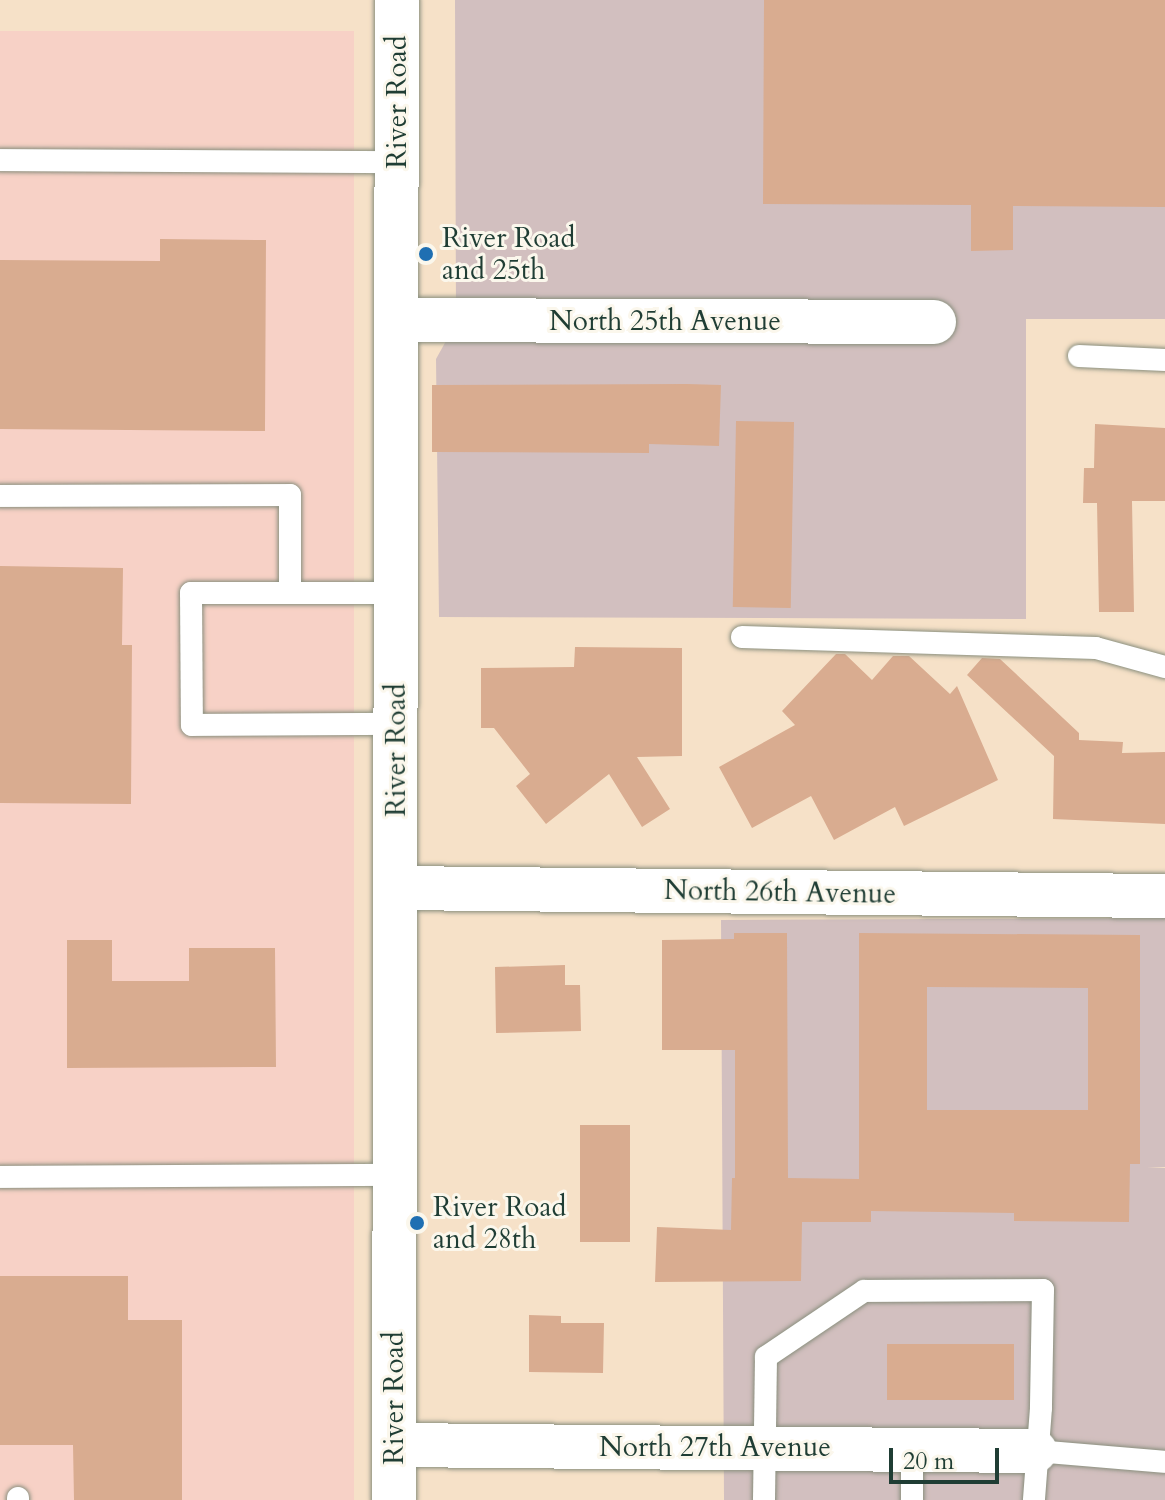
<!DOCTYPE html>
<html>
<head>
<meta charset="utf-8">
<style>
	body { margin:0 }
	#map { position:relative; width:1165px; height:1500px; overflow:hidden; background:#f6e1c8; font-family:Cardo,serif }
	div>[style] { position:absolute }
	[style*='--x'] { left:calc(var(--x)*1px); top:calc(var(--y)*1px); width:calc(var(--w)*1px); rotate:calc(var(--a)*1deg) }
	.built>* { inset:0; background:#f7d1c6; transform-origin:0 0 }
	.industrial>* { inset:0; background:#d2bfbf }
	.building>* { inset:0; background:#d9ac90; transform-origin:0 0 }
	.roads { filter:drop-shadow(0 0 2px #8a8f7e) drop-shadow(0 0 2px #8a8f7e) }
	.lane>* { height:22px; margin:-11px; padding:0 11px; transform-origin:11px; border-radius:11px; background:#fff }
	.street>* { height:44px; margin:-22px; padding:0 22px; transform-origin:22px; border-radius:22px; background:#fff }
	.secondary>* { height:44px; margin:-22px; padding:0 22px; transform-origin:22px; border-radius:22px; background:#fff }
	.dots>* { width:22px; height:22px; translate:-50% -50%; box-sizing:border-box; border:4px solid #fbf7ec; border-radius:50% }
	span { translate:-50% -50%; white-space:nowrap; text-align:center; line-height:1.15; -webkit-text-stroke:6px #fbf7ec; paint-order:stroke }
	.street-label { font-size:28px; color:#1f3d34 }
	.poi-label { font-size:28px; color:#1f3d34 }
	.left { translate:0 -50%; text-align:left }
	.scale { position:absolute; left:889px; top:1448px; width:110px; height:36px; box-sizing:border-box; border:4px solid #1f3d34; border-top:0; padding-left:10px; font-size:24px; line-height:28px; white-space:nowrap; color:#1f3d34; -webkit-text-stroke:6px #fbf7ec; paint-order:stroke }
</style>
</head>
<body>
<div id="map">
	<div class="built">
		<i style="left:354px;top:31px;width:1469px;height:354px;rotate:90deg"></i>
	</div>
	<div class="industrial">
		<i style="clip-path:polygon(455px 0,1165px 0,1165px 319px,1026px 319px,1026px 619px,439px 617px,436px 359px,456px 323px)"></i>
		<i style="clip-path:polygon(1165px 918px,1165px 1167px,1147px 1167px,1165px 1168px,1165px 1500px,724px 1500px,721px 920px)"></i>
	</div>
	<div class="building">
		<i style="clip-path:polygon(764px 0,1165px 0,1165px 207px,1013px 206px,1013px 250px,971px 251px,971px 205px,763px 204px)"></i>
		<i style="clip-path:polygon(160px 239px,266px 240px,265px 431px,0 429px,0 260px,160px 261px)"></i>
		<i style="clip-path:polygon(687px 384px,721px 385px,719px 446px,649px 444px,649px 453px,432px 452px,432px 385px)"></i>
		<i style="left:736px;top:421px;width:58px;height:186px;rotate:1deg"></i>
		<i style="clip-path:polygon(1095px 424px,1165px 428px,1165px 501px,1132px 501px,1134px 612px,1099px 612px,1097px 503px,1083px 503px,1084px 468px,1094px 468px)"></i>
		<i style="clip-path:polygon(0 566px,123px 568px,122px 645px,132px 645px,131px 804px,0 803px)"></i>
		<i style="clip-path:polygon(575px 647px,682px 648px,682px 756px,637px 757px,670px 809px,642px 827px,609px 774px,546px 824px,516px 786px,530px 774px,494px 728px,481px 728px,481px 668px,574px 667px)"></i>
		<i style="clip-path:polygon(836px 654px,845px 654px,872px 680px,893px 656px,909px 656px,950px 694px,957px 686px,998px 780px,904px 826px,895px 807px,834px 840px,811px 796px,752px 828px,719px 767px,795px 725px,782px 711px)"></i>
		<i style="clip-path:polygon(982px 658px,1000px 659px,1079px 733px,1079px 740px,1123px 742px,1122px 753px,1165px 752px,1165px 824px,1053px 819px,1054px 756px,967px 675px)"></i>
		<i style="clip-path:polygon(evenodd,734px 933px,787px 933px,788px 1178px,859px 1179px,859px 933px,1140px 935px,1140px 1164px,1130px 1164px,1129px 1222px,1014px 1221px,1014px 1213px,871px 1211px,871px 1222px,802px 1222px,801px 1281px,655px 1282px,657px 1227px,731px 1230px,732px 1178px,735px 1178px,735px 1050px,662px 1050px,662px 940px,734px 939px,734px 933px,927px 987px,1088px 988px,1088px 1110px,927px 1110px,927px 987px)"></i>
		<i style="clip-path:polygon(67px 940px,112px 940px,112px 981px,189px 981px,189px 948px,275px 948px,276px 1067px,67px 1068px)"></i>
		<i style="clip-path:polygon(565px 965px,565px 985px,580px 985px,581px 1031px,496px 1033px,495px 967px)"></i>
		<i style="left:580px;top:1125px;width:50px;height:117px"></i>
		<i style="clip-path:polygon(0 1276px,128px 1276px,128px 1320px,182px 1320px,182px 1500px,74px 1500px,73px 1445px,0 1445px)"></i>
		<i style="clip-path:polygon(529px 1315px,561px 1316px,561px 1323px,604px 1323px,603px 1373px,529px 1372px)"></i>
		<i style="left:1014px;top:1344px;width:56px;height:127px;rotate:90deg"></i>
	</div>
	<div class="roads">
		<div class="lane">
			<i style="--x:0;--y:160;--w:397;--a:0.3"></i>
			<i style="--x:1079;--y:356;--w:86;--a:2.7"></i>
			<i style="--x:0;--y:496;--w:290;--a:-0.2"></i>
			<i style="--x:290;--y:495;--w:98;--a:90"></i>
			<i style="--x:396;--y:593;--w:205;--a:180"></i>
			<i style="--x:191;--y:593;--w:132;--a:89.6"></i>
			<i style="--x:192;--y:725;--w:204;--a:-0.3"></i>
			<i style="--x:742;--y:637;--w:354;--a:1.8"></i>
			<i style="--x:1096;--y:648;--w:72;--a:15.4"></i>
			<i style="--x:0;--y:1177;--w:395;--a:-0.3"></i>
			<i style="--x:1035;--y:1451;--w:130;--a:4.8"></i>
			<i style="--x:18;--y:1498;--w:2;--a:90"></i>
			<i style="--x:764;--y:1500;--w:143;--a:-89.2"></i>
			<i style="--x:766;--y:1357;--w:118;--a:-34"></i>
			<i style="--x:864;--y:1291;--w:179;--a:-0.3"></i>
			<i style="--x:1043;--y:1290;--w:118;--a:91"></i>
			<i style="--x:1041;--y:1408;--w:92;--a:94.4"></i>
			<i style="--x:912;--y:1500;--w:51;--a:-90"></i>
		</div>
		<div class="street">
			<i style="--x:396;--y:320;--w:538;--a:0.21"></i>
			<i style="--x:396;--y:888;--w:769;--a:0.6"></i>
			<i style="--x:394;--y:1445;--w:641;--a:0.54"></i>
		</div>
		<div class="secondary">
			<i style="--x:394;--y:1500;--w:1500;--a:-89.89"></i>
		</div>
	</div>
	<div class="dots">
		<i style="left:426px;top:254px;background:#1f6fb2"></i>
		<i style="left:417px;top:1223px;background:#1f6fb2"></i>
	</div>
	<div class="street-label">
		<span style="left:397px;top:102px;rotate:-90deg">River Road</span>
		<span style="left:665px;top:321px">North 25th Avenue</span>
		<span style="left:396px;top:750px;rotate:-90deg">River Road</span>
		<span style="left:780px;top:892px;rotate:1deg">North 26th Avenue</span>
		<span style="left:394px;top:1398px;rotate:-90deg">River Road</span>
		<span style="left:715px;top:1447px">North 27th Avenue</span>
	</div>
	<div class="poi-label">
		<span class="left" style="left:442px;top:254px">River Road<br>and 25th</span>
		<span class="left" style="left:433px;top:1223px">River Road<br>and 28th</span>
	</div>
	<div class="scale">20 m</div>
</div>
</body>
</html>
